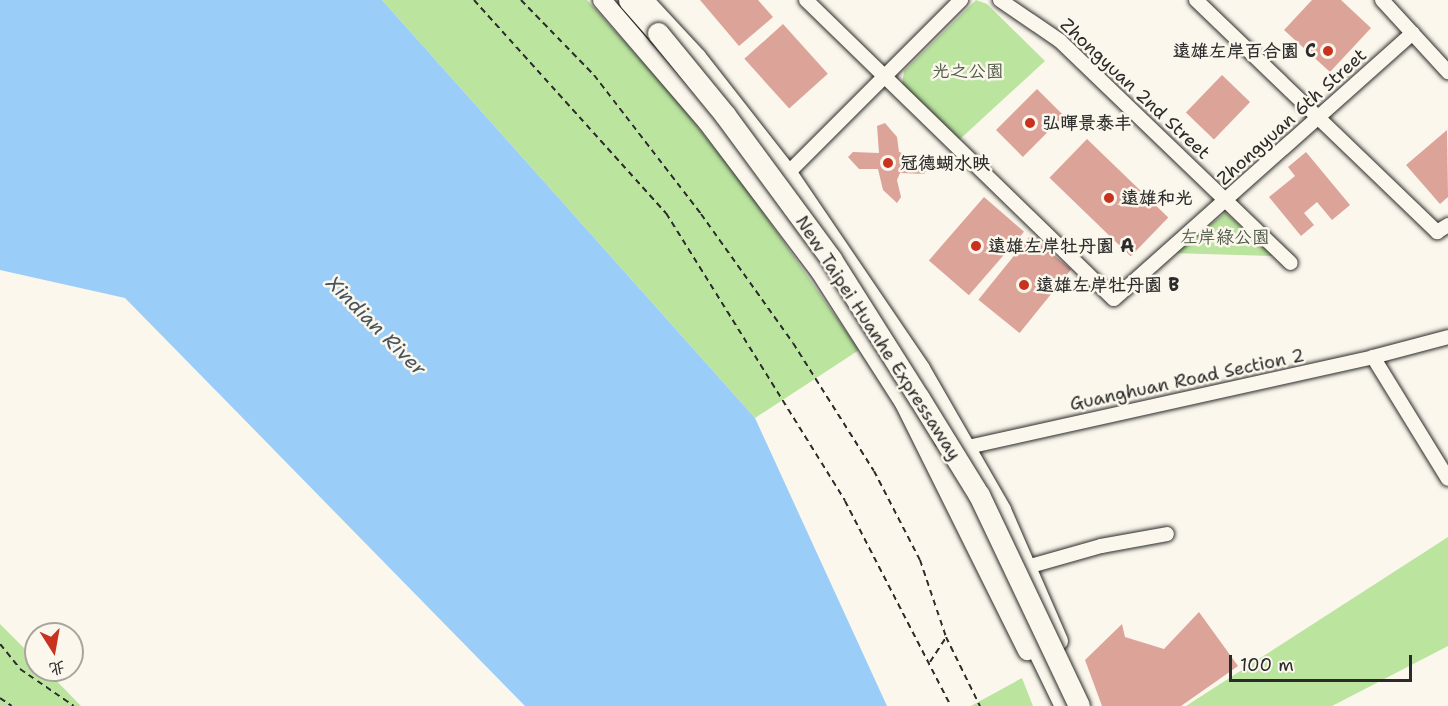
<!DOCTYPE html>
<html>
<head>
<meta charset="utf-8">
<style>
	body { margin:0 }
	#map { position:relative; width:1448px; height:706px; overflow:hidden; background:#fbf7ec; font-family:"Shantell Sans","LXGW WenKai TC",sans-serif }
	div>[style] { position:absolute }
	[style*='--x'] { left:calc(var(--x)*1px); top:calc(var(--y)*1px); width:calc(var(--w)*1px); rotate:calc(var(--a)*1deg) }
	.green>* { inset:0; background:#bbe49f }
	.water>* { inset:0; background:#9acdf7 }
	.building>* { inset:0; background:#dca399; transform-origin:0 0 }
	.path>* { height:2px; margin-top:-1px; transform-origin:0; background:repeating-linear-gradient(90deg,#2b2b2b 0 6px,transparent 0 10.5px) }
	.roads { filter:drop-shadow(0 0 2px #2b2b2b) drop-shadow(0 0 2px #2b2b2b) }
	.minor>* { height:14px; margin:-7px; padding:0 7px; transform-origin:7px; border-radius:7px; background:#fbf7ec }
	.major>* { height:18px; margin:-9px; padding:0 9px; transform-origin:9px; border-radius:9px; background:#fbf7ec }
	.highway>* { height:21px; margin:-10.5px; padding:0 10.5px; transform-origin:10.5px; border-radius:10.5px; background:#fbf7ec }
	.bridges { filter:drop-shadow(0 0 2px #2b2b2b) drop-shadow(0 0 2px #2b2b2b) }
	.highway-bridge>* { height:21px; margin:-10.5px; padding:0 10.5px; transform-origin:10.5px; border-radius:10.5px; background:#fbf7ec }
	.dots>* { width:16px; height:16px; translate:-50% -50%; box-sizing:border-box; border:3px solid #fbf7ec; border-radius:50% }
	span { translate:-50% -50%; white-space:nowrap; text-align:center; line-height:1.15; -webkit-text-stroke:5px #fbf7ec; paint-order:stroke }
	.poi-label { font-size:18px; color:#2b2b2b; font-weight:700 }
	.right { translate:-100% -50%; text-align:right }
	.left { translate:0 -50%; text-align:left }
	.park-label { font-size:18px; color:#4f5948 }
	.street-label { font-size:18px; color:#2b2b2b }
	.water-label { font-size:20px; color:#47545e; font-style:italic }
	.north { position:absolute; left:24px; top:622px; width:60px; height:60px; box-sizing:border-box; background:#fbf7ec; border:2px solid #a8a59f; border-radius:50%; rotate:169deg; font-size:16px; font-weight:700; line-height:24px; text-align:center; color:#2b2b2b }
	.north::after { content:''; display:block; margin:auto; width:21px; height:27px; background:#c8321e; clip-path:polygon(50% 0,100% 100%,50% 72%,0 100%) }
	.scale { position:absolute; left:1229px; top:655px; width:183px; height:27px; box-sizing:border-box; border:3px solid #2b2b2b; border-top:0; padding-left:8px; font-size:18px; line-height:21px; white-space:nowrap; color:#2b2b2b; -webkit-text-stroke:4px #fbf7ec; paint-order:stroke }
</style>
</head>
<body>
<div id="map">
	<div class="green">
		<i style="clip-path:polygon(382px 0,587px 0,674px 97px,746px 188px,859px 350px,755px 418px)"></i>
		<i style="clip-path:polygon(976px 0,987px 4px,1045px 61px,959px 140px,902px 85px,904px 71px)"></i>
		<i style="clip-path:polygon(1226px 213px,1274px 256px,1171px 253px)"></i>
		<i style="clip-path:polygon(1448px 537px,1448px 646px,1332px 706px,1186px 706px)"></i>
		<i style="clip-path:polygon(0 624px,36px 660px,36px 670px,46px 670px,81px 706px,0 706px)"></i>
		<i style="clip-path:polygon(1022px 678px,1033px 706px,971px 706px)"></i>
	</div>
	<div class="water">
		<i style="clip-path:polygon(0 0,382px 0,755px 418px,887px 706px,525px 706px,125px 298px,0 270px)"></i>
	</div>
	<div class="building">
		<i style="clip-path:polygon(700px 0,758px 0,773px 17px,739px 46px)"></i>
		<i style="clip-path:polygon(1312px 0,1341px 0,1371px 28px,1330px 72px,1284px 30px)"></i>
		<i style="left:783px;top:24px;width:67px;height:52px;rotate:48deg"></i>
		<i style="left:1222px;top:75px;width:39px;height:52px;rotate:44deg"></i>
		<i style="left:1037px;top:89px;width:38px;height:58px;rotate:45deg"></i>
		<i style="clip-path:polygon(885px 123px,897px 137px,899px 152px,918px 158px,928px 168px,924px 174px,900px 173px,897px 180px,901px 197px,897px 203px,883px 190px,878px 169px,859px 169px,848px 157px,853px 152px,879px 153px,877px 126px)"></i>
		<i style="clip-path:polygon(1447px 130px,1448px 197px,1440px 204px,1406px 165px)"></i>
		<i style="left:1087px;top:139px;width:113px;height:54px;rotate:44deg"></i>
		<i style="clip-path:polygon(1306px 152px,1350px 205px,1332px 220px,1317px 202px,1304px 213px,1314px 225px,1301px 236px,1269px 197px,1295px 176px,1288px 167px)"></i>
		<i style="left:984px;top:197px;width:53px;height:84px;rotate:41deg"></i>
		<i style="left:1030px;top:236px;width:53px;height:82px;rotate:39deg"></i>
		<i style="clip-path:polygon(1199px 612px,1238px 666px,1181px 706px,1102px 706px,1085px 660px,1122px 624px,1125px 637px,1164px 649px)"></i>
	</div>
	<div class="path">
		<i style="--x:474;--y:0;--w:287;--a:48"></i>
		<i style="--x:666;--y:213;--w:339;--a:58.1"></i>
		<i style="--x:845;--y:501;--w:231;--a:62.7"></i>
		<i style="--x:521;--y:0;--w:105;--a:45.8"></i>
		<i style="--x:594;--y:75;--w:175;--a:52.4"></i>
		<i style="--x:701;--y:214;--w:158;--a:54.5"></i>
		<i style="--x:793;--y:343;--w:151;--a:57.7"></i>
		<i style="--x:874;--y:471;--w:100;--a:62.7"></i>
		<i style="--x:920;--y:560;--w:81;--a:71.3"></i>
		<i style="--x:946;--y:637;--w:77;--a:63.8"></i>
		<i style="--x:0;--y:644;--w:32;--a:51"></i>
		<i style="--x:20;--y:669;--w:65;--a:34.4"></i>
		<i style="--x:930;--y:662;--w:30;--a:-57"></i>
		<i style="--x:0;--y:698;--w:14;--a:34"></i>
	</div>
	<div class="roads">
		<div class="minor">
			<i style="--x:806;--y:0;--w:429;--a:44.2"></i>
			<i style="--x:1114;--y:299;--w:400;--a:-41.7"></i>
			<i style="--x:1000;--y:0;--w:73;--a:34.3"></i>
			<i style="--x:1060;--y:41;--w:320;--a:43.9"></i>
			<i style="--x:1196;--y:0;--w:335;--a:43.9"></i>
			<i style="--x:1437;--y:232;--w:13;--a:-32"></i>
			<i style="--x:1382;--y:0;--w:98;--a:47.5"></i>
			<i style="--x:788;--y:173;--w:245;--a:-45"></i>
			<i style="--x:1373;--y:357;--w:143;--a:58.4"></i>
			<i style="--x:959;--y:449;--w:424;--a:-12.5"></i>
			<i style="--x:1373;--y:357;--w:78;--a:-14.9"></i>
			<i style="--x:1027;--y:567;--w:77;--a:-15.8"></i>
			<i style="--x:1101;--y:546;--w:67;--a:-10.3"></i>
		</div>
		<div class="major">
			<i style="--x:602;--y:0;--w:161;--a:49.3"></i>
			<i style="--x:707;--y:122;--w:188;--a:53"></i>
			<i style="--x:820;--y:272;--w:156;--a:57.3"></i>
			<i style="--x:904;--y:403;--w:277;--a:63.6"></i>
			<i style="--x:644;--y:0;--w:78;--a:47.1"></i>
			<i style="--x:697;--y:57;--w:147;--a:51.9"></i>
			<i style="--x:788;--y:173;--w:237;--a:55.8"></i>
			<i style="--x:921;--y:369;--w:163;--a:60.1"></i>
			<i style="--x:1002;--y:510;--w:143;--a:66.5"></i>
		</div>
		<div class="highway">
			<i style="--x:629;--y:0;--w:44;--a:48.7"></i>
			<i style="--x:932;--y:456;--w:66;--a:54.9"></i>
			<i style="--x:970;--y:510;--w:218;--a:64.1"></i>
		</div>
	</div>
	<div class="bridges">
		<div class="highway-bridge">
			<i style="--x:658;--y:33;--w:106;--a:50.7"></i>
			<i style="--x:725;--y:115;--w:179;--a:53.6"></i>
			<i style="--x:831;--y:259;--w:165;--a:57.7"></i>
			<i style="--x:919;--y:398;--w:114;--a:58.3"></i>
			<i style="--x:979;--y:495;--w:233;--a:64.6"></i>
		</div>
	</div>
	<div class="dots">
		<i style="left:1328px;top:51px;background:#c8321e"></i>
		<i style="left:1030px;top:123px;background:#c8321e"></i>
		<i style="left:888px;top:163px;background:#c8321e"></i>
		<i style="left:1109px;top:198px;background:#c8321e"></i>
		<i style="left:976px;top:246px;background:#c8321e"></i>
		<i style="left:1024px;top:285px;background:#c8321e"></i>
	</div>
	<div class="poi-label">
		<span class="right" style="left:1316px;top:51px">遠雄左岸百合園 C</span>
		<span class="left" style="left:1042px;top:123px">弘暉景泰丰</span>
		<span class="left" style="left:900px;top:163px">冠德蝴水映</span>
		<span class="left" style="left:1121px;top:198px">遠雄和光</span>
		<span class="left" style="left:988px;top:246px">遠雄左岸牡丹園 A</span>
		<span class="left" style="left:1036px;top:285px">遠雄左岸牡丹園 B</span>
	</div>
	<div class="park-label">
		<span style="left:968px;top:71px">光之公園</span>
		<span style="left:1225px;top:237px">左岸綠公園</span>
	</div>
	<div class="street-label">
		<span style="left:1135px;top:89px;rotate:43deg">Zhongyuan 2nd Street</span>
		<span style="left:1292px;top:117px;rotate:-42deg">Zhongyuan 6th Street</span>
		<span style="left:878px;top:338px;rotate:57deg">New Taipei Huanhe Expressaway</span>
		<span style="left:1187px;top:380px;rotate:-12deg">Guanghuan Road Section 2</span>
	</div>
	<div class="water-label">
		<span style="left:376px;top:326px;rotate:45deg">Xindian River</span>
	</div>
	<div class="north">北</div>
	<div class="scale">100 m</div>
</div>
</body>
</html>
